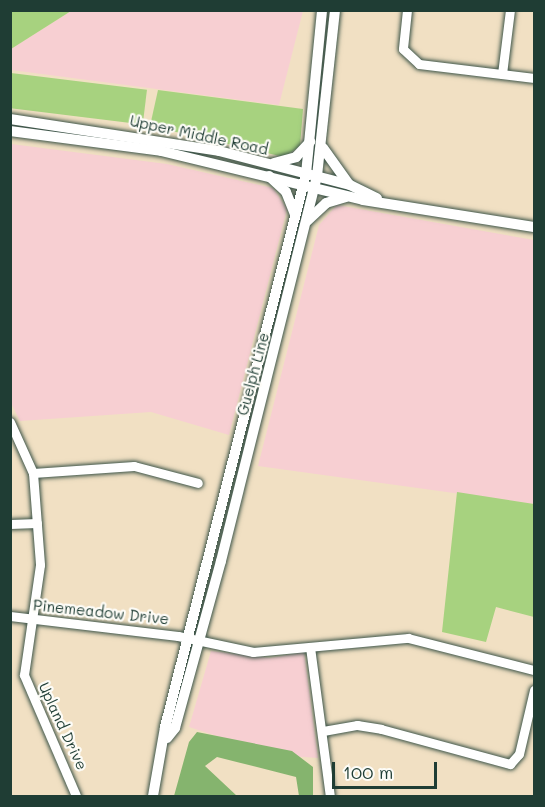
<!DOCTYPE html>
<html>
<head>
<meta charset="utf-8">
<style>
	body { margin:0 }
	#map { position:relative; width:545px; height:807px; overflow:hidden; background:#f1e0c3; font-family:Mali,sans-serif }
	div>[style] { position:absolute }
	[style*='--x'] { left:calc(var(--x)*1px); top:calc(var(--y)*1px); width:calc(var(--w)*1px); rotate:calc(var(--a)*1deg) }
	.built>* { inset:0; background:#f7cfd2 }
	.green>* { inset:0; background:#a7d27f; transform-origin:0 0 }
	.forest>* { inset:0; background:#85b46e }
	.roads { filter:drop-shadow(0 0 2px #3e5549) drop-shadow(0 0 2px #3e5549) }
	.minor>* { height:9px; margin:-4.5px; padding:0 4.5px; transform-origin:4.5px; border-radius:4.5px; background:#fff }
	.major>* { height:10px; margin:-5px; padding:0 5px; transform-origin:5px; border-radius:5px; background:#fff }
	span { translate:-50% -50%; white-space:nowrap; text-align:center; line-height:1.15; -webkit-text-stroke:4.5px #fdfcf7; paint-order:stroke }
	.street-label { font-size:15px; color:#1f3d34 }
	.frame { position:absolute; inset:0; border:12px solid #1f3d34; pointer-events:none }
	.scale { position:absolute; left:332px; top:762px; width:105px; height:27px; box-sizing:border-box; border:3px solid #1f3d34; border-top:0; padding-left:8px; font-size:18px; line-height:21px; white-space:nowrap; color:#1f3d34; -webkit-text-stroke:4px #fdfcf7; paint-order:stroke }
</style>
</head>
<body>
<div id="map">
	<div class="built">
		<i style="clip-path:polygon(71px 11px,303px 11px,279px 105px,11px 70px,11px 49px)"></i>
		<i style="clip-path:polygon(11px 144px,167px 164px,273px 188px,287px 209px,229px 435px,151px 412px,20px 421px,11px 403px)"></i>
		<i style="clip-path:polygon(337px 205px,534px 240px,534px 504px,258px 466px,319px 225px)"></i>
		<i style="clip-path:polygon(211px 651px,270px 658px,304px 652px,318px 758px,276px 755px,189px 727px)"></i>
	</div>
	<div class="green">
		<i style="clip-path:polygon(11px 10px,71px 10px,71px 11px,11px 49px)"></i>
		<i style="left:11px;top:73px;width:137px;height:35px;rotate:7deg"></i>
		<i style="clip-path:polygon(158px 90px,303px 109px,300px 146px,284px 157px,150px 126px)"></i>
		<i style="clip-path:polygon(457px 492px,534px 504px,534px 617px,496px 607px,486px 642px,442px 632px)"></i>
	</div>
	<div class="forest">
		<i style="clip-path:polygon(197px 732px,292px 751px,313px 767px,313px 796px,299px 796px,296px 777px,217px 757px,205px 766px,237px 796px,174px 796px,189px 742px)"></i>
	</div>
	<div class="roads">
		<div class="minor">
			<i style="--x:407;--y:10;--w:39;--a:96"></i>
			<i style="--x:403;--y:49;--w:22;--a:43"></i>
			<i style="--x:419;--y:64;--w:116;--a:6.9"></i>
			<i style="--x:502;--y:74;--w:64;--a:-82.9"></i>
			<i style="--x:10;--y:422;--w:56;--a:65.7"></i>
			<i style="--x:33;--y:473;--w:92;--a:85.6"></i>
			<i style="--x:40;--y:565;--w:111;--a:98.3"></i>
			<i style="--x:24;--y:675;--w:132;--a:66.7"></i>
			<i style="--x:33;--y:473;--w:101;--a:-4"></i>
			<i style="--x:134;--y:466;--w:66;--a:14.9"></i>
			<i style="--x:10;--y:524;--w:27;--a:-2"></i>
			<i style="--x:10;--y:616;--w:169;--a:6.8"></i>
			<i style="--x:178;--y:636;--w:77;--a:12"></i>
			<i style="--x:253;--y:652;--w:156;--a:-5.2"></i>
			<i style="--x:408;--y:638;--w:130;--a:14.3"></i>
			<i style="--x:310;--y:647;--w:150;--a:82.4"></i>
			<i style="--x:323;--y:731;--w:35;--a:-10"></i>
			<i style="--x:357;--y:725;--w:24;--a:9"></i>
			<i style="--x:381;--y:729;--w:134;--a:15.2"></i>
			<i style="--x:510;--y:764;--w:13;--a:-48"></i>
			<i style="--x:519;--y:754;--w:66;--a:-76.8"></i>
		</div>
		<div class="major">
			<i style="--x:10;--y:119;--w:211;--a:8.7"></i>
			<i style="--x:219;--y:151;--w:135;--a:14.5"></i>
			<i style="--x:350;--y:185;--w:30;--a:26"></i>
			<i style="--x:10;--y:131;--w:152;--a:7.5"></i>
			<i style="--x:161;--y:151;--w:208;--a:13.6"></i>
			<i style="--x:363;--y:200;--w:173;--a:9"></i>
			<i style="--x:323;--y:148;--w:43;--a:54.5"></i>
			<i style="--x:274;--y:163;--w:23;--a:-15"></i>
			<i style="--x:296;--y:157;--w:21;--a:-47"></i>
			<i style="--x:269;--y:176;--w:23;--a:43"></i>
			<i style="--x:286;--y:192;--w:24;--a:68"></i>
			<i style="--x:307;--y:221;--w:26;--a:-43"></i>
			<i style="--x:326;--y:203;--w:21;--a:-17"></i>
			<i style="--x:167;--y:738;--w:13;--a:-51"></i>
			<i style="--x:175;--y:728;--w:173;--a:-74.6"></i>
			<i style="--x:221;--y:561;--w:397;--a:-76"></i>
			<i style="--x:317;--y:176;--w:167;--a:-83.8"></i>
			<i style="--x:153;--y:796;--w:70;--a:-80.1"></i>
			<i style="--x:165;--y:727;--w:571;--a:-75.7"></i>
			<i style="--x:306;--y:174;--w:165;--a:-84.4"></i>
		</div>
	</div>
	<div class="street-label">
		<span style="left:199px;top:135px;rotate:12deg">Upper Middle Road</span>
		<span style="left:253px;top:374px;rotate:-75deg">Guelph Line</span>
		<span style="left:101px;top:612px;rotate:6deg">Pinemeadow Drive</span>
		<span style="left:63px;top:726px;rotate:65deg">Upland Drive</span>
	</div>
	<div class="frame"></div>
	<div class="scale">100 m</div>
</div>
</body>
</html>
